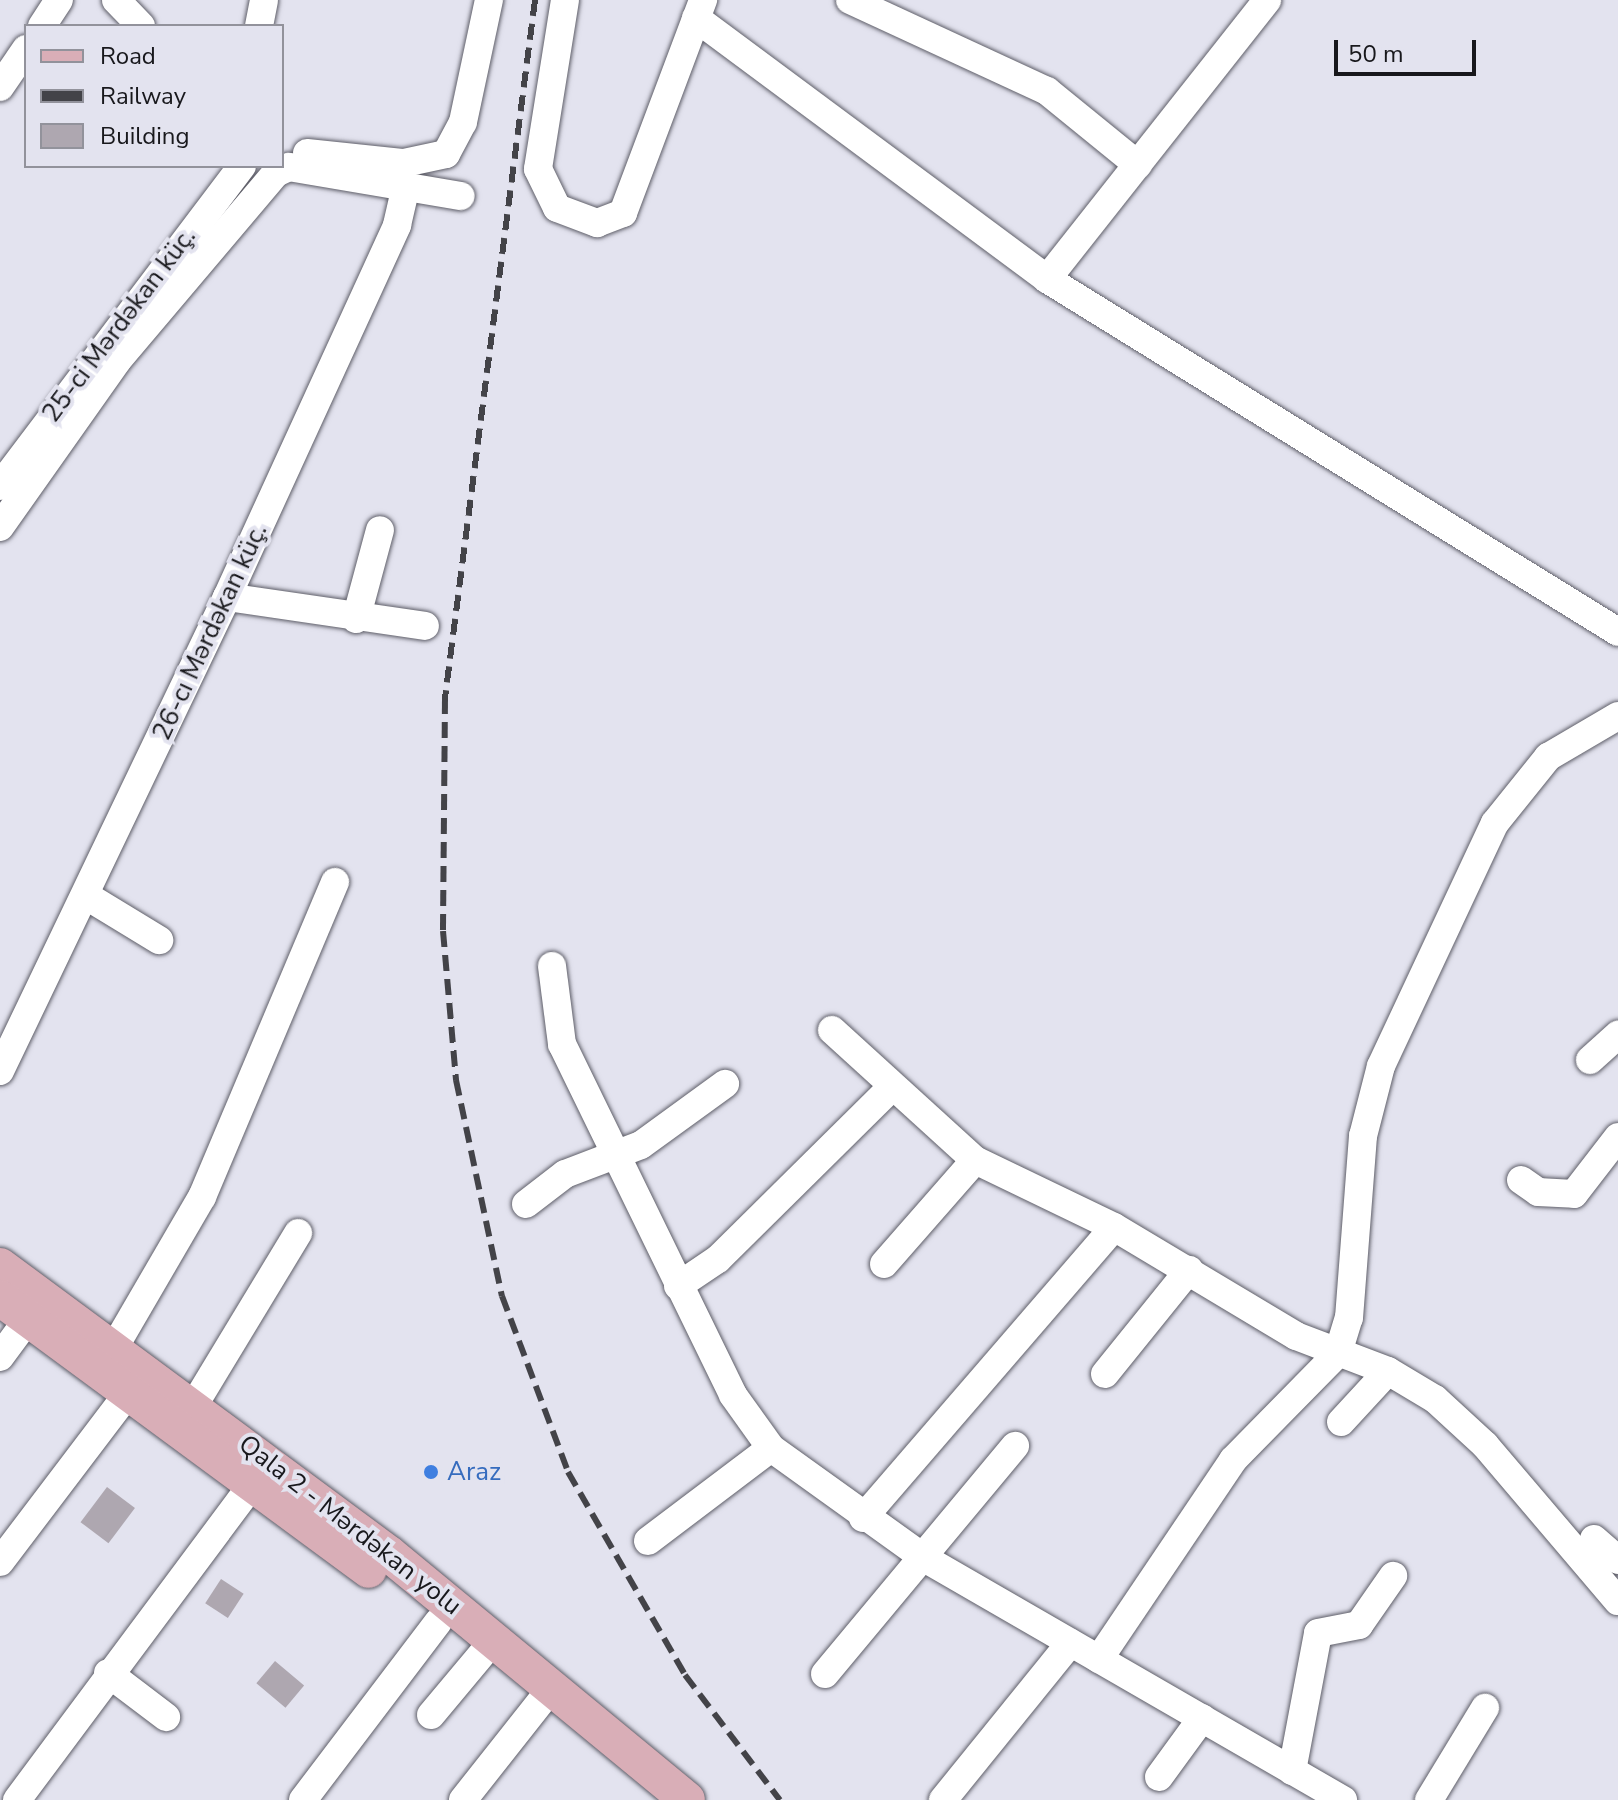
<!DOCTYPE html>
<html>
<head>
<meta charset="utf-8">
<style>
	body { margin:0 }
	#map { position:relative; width:1618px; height:1800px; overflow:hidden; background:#e3e3ef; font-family:"Nunito Sans",sans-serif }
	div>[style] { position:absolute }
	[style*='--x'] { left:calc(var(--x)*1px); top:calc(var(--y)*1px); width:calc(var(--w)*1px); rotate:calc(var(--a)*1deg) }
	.building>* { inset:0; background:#aea7b0; transform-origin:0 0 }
	.roads { filter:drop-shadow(0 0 2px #5e5e68) drop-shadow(0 0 2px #5e5e68) }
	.minor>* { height:28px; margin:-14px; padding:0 14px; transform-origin:14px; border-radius:14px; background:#fff }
	.major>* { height:36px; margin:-18px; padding:0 18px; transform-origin:18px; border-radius:18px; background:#d9aeb7 }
	.rail>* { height:6px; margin-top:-3px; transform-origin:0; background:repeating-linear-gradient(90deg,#434348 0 16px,transparent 0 24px) }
	.dots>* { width:22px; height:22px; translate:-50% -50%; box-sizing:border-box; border:4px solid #e3e3ef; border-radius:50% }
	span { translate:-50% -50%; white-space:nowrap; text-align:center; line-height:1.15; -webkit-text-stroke:8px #e3e3ef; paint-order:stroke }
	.street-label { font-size:26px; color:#18181c }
	.shop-label { font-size:26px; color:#366cbe }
	.left { translate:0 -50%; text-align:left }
	.legend { position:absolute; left:24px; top:24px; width:260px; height:144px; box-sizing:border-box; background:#e3e3ef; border:2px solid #92929b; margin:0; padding:10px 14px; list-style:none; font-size:24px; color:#18181c }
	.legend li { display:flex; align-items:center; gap:16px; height:40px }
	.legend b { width:40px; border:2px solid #92929b }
	.scale { position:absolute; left:1334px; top:40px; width:142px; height:36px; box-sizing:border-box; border:4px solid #18181c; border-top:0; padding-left:10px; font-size:24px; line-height:28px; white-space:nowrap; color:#18181c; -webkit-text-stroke:6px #e3e3ef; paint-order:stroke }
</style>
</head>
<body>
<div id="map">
	<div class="building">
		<i style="left:107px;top:1487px;width:35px;height:44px;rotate:37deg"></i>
		<i style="left:221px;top:1579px;width:27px;height:29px;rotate:33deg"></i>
		<i style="left:275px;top:1661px;width:38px;height:29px;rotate:40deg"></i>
	</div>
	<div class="roads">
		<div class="minor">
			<i style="--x:116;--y:0;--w:36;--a:46"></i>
			<i style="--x:565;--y:0;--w:171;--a:99.1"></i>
			<i style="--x:538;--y:169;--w:43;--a:64"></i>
			<i style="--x:557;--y:208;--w:43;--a:20.6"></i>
			<i style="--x:597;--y:223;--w:28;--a:-21"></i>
			<i style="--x:623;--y:213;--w:228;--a:-69.4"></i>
			<i style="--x:850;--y:0;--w:217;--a:24.8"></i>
			<i style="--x:1047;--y:91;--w:117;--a:39.1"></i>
			<i style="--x:696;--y:18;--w:437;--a:36.6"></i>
			<i style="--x:1047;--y:279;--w:671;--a:31.72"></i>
			<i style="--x:42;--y:26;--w:31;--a:-57"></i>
			<i style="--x:259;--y:26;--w:26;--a:-79"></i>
			<i style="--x:0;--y:87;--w:46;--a:-55.6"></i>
			<i style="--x:307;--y:153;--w:98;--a:5.9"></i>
			<i style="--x:404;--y:163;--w:43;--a:-12.1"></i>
			<i style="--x:446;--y:154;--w:36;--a:-62"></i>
			<i style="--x:463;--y:122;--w:125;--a:-78"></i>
			<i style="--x:1047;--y:279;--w:355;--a:-51.7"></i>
			<i style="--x:0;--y:486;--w:401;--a:-52.9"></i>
			<i style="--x:0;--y:527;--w:203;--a:-54.8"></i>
			<i style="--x:117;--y:361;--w:246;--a:-49.8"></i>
			<i style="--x:276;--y:173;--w:14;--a:-25"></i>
			<i style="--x:289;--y:167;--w:174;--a:9.6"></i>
			<i style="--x:227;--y:597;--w:200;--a:8.3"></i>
			<i style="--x:356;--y:619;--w:92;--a:-74.9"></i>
			<i style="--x:85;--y:895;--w:87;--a:31.3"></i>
			<i style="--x:552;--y:966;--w:79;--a:82.7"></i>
			<i style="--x:562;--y:1044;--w:390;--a:64"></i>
			<i style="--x:733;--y:1395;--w:65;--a:54.4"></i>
			<i style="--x:771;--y:1448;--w:188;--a:35.7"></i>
			<i style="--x:924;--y:1558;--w:484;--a:30"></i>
			<i style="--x:832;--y:1030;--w:193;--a:42.3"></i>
			<i style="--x:975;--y:1160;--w:154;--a:25.7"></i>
			<i style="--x:1114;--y:1227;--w:212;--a:30.9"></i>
			<i style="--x:1296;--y:1336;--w:98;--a:20.8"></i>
			<i style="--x:1388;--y:1371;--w:55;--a:30.8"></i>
			<i style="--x:1435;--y:1399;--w:68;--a:42.6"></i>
			<i style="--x:1485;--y:1445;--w:205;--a:49.6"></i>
			<i style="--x:1590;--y:1060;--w:38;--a:-42"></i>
			<i style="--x:0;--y:1071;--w:526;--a:-64.41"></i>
			<i style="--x:227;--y:597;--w:409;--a:-65.4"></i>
			<i style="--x:397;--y:225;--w:39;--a:-77"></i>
			<i style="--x:1521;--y:1180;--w:21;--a:35"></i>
			<i style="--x:1538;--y:1192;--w:36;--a:3"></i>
			<i style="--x:1574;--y:1194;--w:72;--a:-52.3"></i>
			<i style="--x:526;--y:1204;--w:49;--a:-37.6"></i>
			<i style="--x:565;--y:1174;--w:81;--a:-20.9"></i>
			<i style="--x:641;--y:1145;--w:104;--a:-36"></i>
			<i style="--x:884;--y:1264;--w:138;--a:-48.8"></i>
			<i style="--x:678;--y:1286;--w:48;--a:-34"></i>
			<i style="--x:718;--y:1259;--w:242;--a:-44.7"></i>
			<i style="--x:114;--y:1348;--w:175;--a:-59.8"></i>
			<i style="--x:202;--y:1197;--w:342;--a:-67.1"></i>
			<i style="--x:0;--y:1357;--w:47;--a:-53.6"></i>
			<i style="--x:1105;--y:1374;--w:134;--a:-51.1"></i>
			<i style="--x:194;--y:1405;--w:201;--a:-58.8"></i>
			<i style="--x:1341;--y:1422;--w:69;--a:-47.3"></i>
			<i style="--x:863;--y:1518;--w:384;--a:-49.2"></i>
			<i style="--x:1594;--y:1539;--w:32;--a:41"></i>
			<i style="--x:648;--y:1541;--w:154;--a:-37.1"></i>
			<i style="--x:0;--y:1562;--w:213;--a:-52.8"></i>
			<i style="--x:1099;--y:1659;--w:240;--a:-56"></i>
			<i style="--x:1233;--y:1460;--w:150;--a:-45.5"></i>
			<i style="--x:1338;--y:1353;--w:37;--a:-73"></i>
			<i style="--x:1349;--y:1318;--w:183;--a:-85.6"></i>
			<i style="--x:1363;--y:1136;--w:72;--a:-75.6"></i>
			<i style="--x:1381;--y:1066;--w:268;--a:-64.9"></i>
			<i style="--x:1495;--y:823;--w:85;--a:-51.2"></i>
			<i style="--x:1548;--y:757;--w:81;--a:-30.4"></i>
			<i style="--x:108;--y:1673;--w:73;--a:37.2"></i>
			<i style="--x:825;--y:1674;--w:297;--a:-50.2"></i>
			<i style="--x:431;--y:1715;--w:80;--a:-50.1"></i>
			<i style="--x:1292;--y:1771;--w:140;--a:-79.3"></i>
			<i style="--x:1318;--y:1633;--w:42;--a:-11"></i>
			<i style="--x:1359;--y:1625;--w:60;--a:-55.2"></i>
			<i style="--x:1159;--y:1777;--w:73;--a:-53.9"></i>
			<i style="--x:17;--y:1800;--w:395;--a:-53.3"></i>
			<i style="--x:303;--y:1800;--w:223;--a:-52.8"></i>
			<i style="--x:463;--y:1800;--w:127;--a:-51.7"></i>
			<i style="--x:943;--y:1800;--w:202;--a:-51"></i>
			<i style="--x:1429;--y:1800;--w:108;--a:-58.7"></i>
		</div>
		<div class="major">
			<i style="--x:0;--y:1266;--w:484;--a:36.5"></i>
			<i style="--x:389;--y:1554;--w:386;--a:39.5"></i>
			<i style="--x:0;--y:1298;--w:458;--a:36.4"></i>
		</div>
	</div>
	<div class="rail">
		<i style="--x:535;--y:0;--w:704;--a:97.35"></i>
		<i style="--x:445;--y:698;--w:233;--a:90.5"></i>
		<i style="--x:443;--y:931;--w:150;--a:85"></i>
		<i style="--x:456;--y:1080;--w:221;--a:78"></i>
		<i style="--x:502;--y:1296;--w:188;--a:69.4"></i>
		<i style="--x:568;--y:1472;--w:234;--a:60"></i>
		<i style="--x:685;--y:1675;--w:157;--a:52.8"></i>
	</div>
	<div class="dots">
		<i style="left:431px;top:1472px;background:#3f7fe0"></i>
	</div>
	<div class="street-label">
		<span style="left:119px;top:325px;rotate:-53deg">25-ci Mərdəkan küç.</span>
		<span style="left:210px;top:632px;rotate:-65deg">26-cı Mərdəkan küç.</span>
		<span style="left:350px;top:1525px;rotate:38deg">Qala 2 - Mərdəkan yolu</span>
	</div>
	<div class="shop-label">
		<span class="left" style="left:447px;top:1472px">Araz</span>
	</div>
	<ul class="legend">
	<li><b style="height:10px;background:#d9aeb7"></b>Road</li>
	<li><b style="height:10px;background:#434348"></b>Railway</li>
	<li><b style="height:22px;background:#aea7b0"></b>Building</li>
	</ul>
	<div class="scale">50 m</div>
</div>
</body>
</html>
